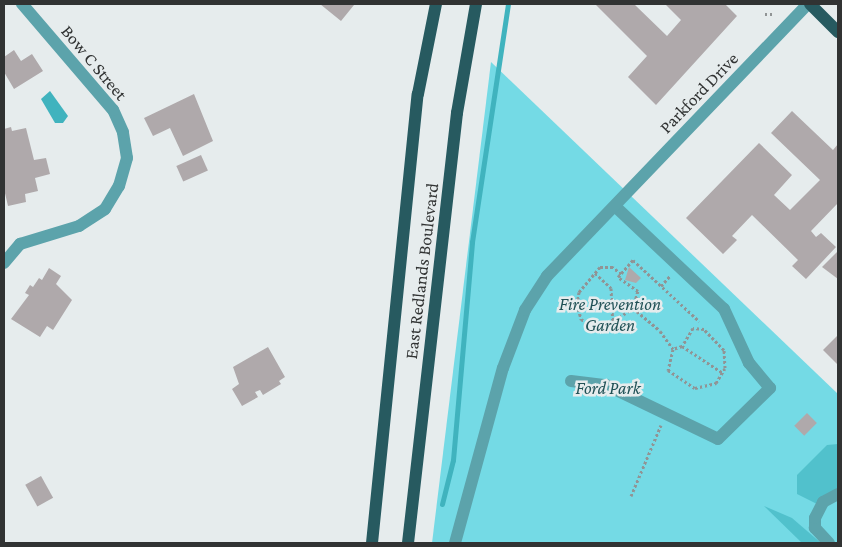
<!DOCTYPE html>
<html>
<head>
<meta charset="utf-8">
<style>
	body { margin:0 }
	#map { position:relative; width:842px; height:547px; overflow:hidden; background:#e6eced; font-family:"Crimson Pro",serif }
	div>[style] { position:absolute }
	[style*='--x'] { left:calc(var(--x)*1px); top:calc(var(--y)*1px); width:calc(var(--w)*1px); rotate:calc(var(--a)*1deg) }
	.green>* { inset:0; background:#74dae5 }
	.forest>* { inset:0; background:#51c1cc }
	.water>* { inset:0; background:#40b3be }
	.stream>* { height:5px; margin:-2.5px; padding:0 2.5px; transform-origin:2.5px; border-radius:2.5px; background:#40b3be }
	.building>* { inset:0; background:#afa9ab; transform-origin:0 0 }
	.path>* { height:3px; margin-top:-1.5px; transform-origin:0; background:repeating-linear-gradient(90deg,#909495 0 2.5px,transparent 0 5px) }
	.minor>* { height:12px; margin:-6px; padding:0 6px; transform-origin:6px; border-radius:6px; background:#5ca3ab }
	.major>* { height:12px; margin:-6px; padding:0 6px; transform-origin:6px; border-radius:6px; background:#275a60 }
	span { translate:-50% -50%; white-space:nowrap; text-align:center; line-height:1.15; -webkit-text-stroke:5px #e6eced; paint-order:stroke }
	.street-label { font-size:18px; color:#313333 }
	.park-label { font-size:18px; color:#205156; font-style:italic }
	.frame { position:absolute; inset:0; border:5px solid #313333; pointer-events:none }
</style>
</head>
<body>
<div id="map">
	<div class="green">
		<i style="clip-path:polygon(491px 62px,838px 394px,838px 543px,432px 543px)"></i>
	</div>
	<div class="forest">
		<i style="clip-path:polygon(838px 444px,838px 500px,823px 507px,797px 494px,797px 475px,827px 445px)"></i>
		<i style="clip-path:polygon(764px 506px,792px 518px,821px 543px,802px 543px)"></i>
	</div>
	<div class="water">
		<i style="clip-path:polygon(50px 91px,68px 116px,63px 123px,55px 123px,41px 99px)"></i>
	</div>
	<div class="stream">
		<i style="--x:442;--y:504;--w:45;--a:-76"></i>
		<i style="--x:453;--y:460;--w:219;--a:-85"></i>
		<i style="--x:472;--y:242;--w:241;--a:-81.4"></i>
	</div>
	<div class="building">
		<i style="clip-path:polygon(320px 4px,353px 4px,354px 5px,341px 21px)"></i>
		<i style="clip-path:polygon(595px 4px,634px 4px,667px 36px,681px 20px,665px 4px,725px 4px,737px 16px,656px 105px,628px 77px,647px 56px)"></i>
		<i style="clip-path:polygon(14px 50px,21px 61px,32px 54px,43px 71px,14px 89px,4px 72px,4px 57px)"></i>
		<i style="clip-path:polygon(194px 94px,213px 141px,183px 156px,170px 128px,153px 136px,144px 118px)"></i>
		<i style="clip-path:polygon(792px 111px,833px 150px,838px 144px,838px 203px,811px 231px,816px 237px,821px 233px,836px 247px,806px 279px,792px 266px,798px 260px,752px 215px,732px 236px,737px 240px,723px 254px,686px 218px,759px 143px,792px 175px,774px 195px,790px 210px,820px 180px,771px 133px)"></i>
		<i style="clip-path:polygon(11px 127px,12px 131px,26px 128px,34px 160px,46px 158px,50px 174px,35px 178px,38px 191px,25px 194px,26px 202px,8px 206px,4px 189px,4px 129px)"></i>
		<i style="left:201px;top:155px;width:17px;height:27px;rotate:66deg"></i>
		<i style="clip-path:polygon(838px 251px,838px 279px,822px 267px)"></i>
		<i style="clip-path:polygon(629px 267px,641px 278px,636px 283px,625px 280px)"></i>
		<i style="clip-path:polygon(49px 268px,61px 276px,56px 284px,72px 300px,53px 330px,47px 326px,40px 337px,11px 319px,29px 295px,25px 293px,30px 285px,33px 287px,39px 278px,42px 280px)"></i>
		<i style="clip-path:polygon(837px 336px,838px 338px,838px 365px,823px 350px)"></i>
		<i style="clip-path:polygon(268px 347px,285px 377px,279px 381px,281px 384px,263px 395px,260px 390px,255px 392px,258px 397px,242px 406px,232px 389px,239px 384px,233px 367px)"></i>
		<i style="left:807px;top:413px;width:14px;height:18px;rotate:45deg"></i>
		<i style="left:41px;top:476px;width:25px;height:18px;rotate:61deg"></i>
	</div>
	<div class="path">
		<i style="--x:765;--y:14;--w:8;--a:0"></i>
		<i style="--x:595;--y:273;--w:22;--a:43"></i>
		<i style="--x:611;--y:288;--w:36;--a:87"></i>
		<i style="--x:621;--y:274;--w:11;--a:-139"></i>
		<i style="--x:613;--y:267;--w:13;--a:180"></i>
		<i style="--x:600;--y:267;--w:33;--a:130"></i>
		<i style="--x:579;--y:292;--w:12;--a:99"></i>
		<i style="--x:577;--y:304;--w:16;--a:75"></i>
		<i style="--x:581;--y:319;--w:13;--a:32"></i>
		<i style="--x:592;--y:326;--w:15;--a:0"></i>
		<i style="--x:607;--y:326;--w:32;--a:-35"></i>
		<i style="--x:633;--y:308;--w:35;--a:40"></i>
		<i style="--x:660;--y:331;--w:22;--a:54"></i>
		<i style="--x:673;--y:349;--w:22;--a:103"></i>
		<i style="--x:668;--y:370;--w:32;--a:34"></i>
		<i style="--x:695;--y:388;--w:22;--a:-13"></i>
		<i style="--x:716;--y:383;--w:17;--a:-59"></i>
		<i style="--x:725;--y:368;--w:18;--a:-93"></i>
		<i style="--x:724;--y:350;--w:29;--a:-134"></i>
		<i style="--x:704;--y:329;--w:11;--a:-175"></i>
		<i style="--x:693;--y:328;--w:21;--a:121"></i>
		<i style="--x:682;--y:346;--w:9;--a:162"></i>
		<i style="--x:661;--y:286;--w:13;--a:-48"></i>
		<i style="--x:633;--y:308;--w:18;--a:-74"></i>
		<i style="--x:638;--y:291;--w:24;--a:-145"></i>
		<i style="--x:618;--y:277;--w:23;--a:-49"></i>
		<i style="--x:633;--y:260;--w:90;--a:42.7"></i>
		<i style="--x:682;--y:346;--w:49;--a:33.4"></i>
		<i style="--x:631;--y:496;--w:77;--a:-67.1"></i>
	</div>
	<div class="minor">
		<i style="--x:4;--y:263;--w:25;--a:-50"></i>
		<i style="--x:20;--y:244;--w:62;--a:-17"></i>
		<i style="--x:79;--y:226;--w:31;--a:-33"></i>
		<i style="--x:105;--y:209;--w:27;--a:-59"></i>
		<i style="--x:119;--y:186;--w:29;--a:-74"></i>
		<i style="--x:127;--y:158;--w:26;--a:-99"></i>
		<i style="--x:123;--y:132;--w:24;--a:-114"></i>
		<i style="--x:113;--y:110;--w:140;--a:-130.6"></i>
		<i style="--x:571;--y:381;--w:35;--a:7"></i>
		<i style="--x:606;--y:385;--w:124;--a:25.7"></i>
		<i style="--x:718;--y:439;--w:73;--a:-44.4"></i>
		<i style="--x:770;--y:388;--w:33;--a:-130"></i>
		<i style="--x:749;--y:363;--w:60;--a:-114.8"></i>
		<i style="--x:724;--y:309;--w:147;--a:-136.7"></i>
		<i style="--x:455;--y:543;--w:181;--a:-74.7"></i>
		<i style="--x:503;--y:368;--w:62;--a:-69.2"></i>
		<i style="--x:525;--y:310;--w:40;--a:-57.1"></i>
		<i style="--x:547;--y:276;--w:377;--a:-46.2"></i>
		<i style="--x:829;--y:543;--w:21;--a:-133"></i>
		<i style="--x:815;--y:528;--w:10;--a:-90"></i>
		<i style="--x:815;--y:518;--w:18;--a:-63"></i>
		<i style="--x:823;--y:502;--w:17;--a:-28"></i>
	</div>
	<div class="major">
		<i style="--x:810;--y:4;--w:40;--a:45"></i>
		<i style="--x:372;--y:543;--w:451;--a:-84.2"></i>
		<i style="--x:418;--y:94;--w:92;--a:-78.7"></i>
		<i style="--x:408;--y:543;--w:433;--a:-83.5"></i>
		<i style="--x:457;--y:113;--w:111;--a:-80.1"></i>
	</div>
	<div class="street-label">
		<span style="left:94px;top:63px;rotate:50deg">Bow C Street</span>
		<span style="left:699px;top:93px;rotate:-46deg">Parkford Drive</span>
		<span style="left:422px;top:271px;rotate:-83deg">East Redlands Boulevard</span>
	</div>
	<div class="park-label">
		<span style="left:610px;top:315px">Fire Prevention<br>Garden</span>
		<span style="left:608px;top:388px">Ford Park</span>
	</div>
	<div class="frame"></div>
</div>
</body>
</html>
